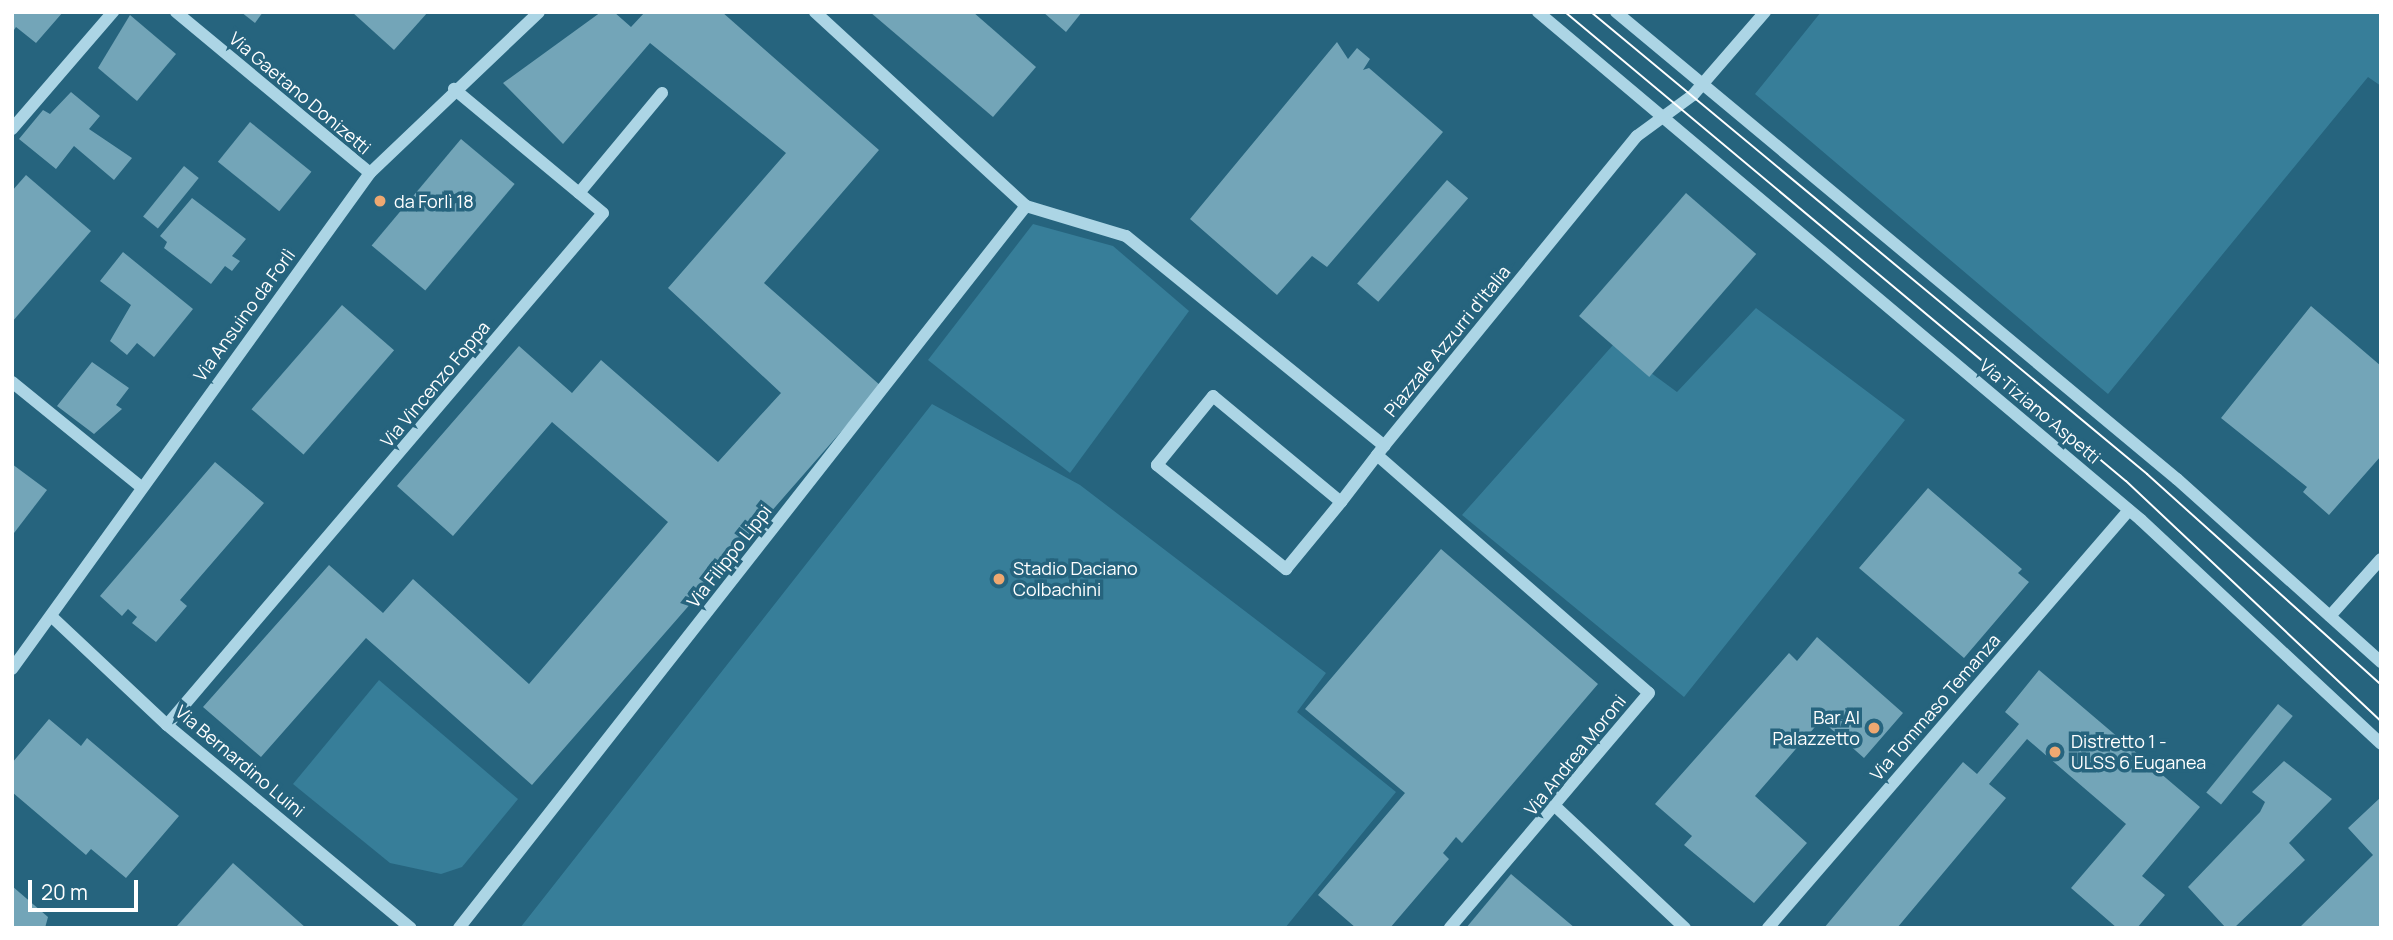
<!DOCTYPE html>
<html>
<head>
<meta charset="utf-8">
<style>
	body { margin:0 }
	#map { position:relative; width:2393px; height:940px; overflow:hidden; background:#26647e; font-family:Manrope,sans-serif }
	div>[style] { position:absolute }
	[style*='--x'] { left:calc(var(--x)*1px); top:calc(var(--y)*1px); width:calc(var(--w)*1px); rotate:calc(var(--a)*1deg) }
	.green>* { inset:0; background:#377e99 }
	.building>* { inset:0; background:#73a5b8; transform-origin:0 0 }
	.minor>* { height:12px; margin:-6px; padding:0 6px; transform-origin:6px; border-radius:6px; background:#acd5e5 }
	.tram>* { height:2px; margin:-1px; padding:0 1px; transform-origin:1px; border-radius:1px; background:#fff }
	.dots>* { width:19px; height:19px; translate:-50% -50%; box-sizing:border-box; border:4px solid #26647e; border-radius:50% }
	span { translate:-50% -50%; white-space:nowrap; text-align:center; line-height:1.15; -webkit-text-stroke:7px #26647e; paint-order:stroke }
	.street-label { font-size:18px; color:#fff }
	.poi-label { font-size:18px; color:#fff }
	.left { translate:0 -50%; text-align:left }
	.right { translate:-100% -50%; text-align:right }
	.frame { position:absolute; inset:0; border:14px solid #fff; pointer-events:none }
	.scale { position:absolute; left:28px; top:880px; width:110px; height:32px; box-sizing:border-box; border:4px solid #fff; border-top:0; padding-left:9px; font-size:21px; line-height:24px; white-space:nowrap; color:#fff; -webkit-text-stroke:5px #26647e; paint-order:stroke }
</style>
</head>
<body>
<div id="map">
	<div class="green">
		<i style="clip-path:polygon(1821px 12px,2381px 12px,2381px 86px,2368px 77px,2108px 394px,1755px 94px)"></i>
		<i style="clip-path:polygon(1033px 224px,1113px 246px,1189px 311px,1070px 473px,928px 360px)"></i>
		<i style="clip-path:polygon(1756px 308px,1905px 420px,1684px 697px,1462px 515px,1613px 345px,1677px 392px)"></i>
		<i style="clip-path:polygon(932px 404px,1080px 485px,1326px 673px,1297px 712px,1396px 792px,1285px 928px,520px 928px)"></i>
		<i style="clip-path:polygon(379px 680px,518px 799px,462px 867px,441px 874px,390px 863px,293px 784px)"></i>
	</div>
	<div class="building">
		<i style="clip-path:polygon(12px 12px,63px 12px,36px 43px,16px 27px,12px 33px)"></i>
		<i style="clip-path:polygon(241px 12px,263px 12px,255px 23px)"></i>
		<i style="clip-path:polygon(352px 12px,428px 12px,394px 50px)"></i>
		<i style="clip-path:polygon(601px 12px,614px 12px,631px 27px,645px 12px,722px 12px,879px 150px,764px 283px,881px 386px,532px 785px,366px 638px,261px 757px,203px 707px,329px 565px,383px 613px,413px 579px,529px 684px,668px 522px,552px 422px,453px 536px,397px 486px,519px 346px,572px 393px,601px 360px,718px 462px,781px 393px,668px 288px,786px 153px,650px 43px,563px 144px,503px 83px)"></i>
		<i style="clip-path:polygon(870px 12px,973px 12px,1036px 67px,993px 117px)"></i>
		<i style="clip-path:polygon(1043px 12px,1082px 12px,1066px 32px)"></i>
		<i style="clip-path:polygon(130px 15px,176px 54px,137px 101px,98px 68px)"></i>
		<i style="clip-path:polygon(1337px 42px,1348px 59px,1357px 48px,1370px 59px,1363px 70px,1369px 68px,1443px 132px,1327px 267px,1312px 256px,1277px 295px,1190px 219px)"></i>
		<i style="clip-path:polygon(71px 92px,100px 116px,89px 129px,132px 158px,114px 180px,74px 146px,56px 169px,19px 139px,43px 110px,50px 114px)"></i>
		<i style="left:250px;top:122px;width:79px;height:51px;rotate:39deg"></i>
		<i style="left:461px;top:139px;width:70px;height:139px;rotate:40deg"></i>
		<i style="left:184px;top:166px;width:19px;height:65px;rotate:39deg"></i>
		<i style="clip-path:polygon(26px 175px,91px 231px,12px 322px,12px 191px)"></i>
		<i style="left:1447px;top:180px;width:28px;height:137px;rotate:41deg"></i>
		<i style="left:1686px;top:193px;width:93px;height:163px;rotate:41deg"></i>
		<i style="clip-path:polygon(192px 198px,246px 239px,232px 256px,240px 261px,232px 271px,225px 266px,211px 284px,164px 248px,167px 242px,160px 236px)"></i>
		<i style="clip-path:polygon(123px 252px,193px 309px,154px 357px,137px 343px,127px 355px,110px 341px,131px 305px,100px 281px)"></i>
		<i style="left:342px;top:305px;width:69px;height:138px;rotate:41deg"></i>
		<i style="clip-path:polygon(2311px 306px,2381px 366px,2381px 456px,2329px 515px,2303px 492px,2307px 487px,2221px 418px)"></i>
		<i style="clip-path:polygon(92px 362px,129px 388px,116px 405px,122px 409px,94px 434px,57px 406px)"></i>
		<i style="clip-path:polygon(215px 462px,264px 503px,180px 600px,187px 606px,156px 642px,132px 623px,137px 617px,128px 609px,122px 616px,100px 596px)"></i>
		<i style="clip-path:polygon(12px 464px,47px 490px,14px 533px,12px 532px)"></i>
		<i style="clip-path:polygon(1928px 488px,2022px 569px,2018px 573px,2029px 582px,1964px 658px,1859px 568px)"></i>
		<i style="clip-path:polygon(1441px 549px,1598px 684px,1462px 843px,1456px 837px,1443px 853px,1449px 859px,1390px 928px,1356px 928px,1318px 895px,1405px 793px,1305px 709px)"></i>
		<i style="clip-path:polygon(1817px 637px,1903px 713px,1864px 758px,1821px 720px,1755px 796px,1807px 843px,1754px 903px,1684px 845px,1692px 836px,1655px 804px,1789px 653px,1797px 661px)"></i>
		<i style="clip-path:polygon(2039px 670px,2200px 807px,2142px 876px,2165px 895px,2137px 928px,2117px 928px,2071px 888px,2126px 824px,2027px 739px,1989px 784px,2006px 798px,1897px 928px,1824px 928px,1963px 762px,1977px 774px,2015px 729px,2019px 724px,2005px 712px)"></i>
		<i style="left:2278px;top:704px;width:19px;height:114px;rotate:39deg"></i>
		<i style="clip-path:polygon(49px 719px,81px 746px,87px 738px,179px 816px,126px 878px,91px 849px,86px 855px,12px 792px,12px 763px)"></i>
		<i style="clip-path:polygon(2284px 761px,2332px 799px,2289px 843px,2305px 860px,2234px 928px,2226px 928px,2188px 887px,2260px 812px,2265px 802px,2252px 792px)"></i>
		<i style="clip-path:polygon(2381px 797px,2381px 928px,2299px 928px,2373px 855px,2348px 828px)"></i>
		<i style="clip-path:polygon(233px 863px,306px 928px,177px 926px)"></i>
		<i style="clip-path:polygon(1511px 874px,1575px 928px,1466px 928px)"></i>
		<i style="clip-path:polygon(12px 886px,48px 917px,45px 928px,12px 928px)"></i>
	</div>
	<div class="minor">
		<i style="--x:176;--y:12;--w:252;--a:39.7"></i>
		<i style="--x:815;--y:12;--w:287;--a:42.6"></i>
		<i style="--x:1026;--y:206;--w:104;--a:16.7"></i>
		<i style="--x:1126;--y:236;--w:333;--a:39.1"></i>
		<i style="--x:1538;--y:12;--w:788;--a:40.11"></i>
		<i style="--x:2141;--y:520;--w:328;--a:43"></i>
		<i style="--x:1616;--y:12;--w:730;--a:39.78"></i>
		<i style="--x:2177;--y:479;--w:274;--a:41.9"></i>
		<i style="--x:12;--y:129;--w:155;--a:-49.2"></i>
		<i style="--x:579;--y:193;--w:130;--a:-50.3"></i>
		<i style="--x:12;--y:382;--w:165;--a:39.1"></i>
		<i style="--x:1377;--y:455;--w:361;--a:41.2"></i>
		<i style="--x:1649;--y:693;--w:308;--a:130.3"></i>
		<i style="--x:1341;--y:502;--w:166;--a:-140.4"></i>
		<i style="--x:1213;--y:396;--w:89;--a:129.1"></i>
		<i style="--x:1157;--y:465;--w:166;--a:38.9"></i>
		<i style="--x:1286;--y:569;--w:87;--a:-50.6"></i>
		<i style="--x:1341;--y:502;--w:71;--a:-52.5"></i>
		<i style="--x:1384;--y:446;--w:400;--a:-50.8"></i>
		<i style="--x:1637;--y:136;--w:69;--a:-36.2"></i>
		<i style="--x:1693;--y:95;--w:110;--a:-49.1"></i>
		<i style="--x:51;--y:616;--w:159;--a:43.2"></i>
		<i style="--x:167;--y:725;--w:317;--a:39.8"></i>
		<i style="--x:2330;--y:616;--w:76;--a:-48.2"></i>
		<i style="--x:12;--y:669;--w:612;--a:-54.18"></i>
		<i style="--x:370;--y:173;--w:233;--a:-43.6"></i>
		<i style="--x:167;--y:725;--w:672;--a:-49.58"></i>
		<i style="--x:603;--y:213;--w:194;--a:-140.2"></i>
		<i style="--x:1556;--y:807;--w:177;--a:43.2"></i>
		<i style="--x:459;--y:928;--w:918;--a:-51.86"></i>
		<i style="--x:1768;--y:928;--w:552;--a:-49.18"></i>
	</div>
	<div class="tram">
		<i style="--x:1565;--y:12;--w:731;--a:39.9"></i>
		<i style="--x:2126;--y:481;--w:350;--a:43.3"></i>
		<i style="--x:1591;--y:12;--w:723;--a:39.72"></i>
		<i style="--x:2147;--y:474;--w:315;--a:42"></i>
	</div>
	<div class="dots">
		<i style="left:380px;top:201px;background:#eea871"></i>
		<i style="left:999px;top:579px;background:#eea871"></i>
		<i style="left:1874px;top:728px;background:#eea871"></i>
		<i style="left:2055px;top:752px;background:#eea871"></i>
	</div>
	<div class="street-label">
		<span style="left:300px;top:93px;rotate:40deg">Via Gaetano Donizetti</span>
		<span style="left:244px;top:315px;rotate:-54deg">Via Ansuino da Forlì</span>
		<span style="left:1447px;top:341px;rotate:-51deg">Piazzale Azzurri d'Italia</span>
		<span style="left:435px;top:384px;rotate:-50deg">Via Vincenzo Foppa</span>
		<span style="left:2040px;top:411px;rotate:40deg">Via Tiziano Aspetti</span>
		<span style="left:729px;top:556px;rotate:-52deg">Via Filippo Lippi</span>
		<span style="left:1935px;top:707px;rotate:-49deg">Via Tommaso Temanza</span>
		<span style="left:1575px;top:755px;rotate:-51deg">Via Andrea Moroni</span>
		<span style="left:240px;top:761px;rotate:40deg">Via Bernardino Luini</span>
	</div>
	<div class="poi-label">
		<span class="left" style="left:394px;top:201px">da Forlì 18</span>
		<span class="left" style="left:1013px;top:579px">Stadio Daciano<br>Colbachini</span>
		<span class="right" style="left:1860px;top:728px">Bar Al<br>Palazzetto</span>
		<span class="left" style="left:2071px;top:752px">Distretto 1 -<br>ULSS 6 Euganea</span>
	</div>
	<div class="frame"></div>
	<div class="scale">20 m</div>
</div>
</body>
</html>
